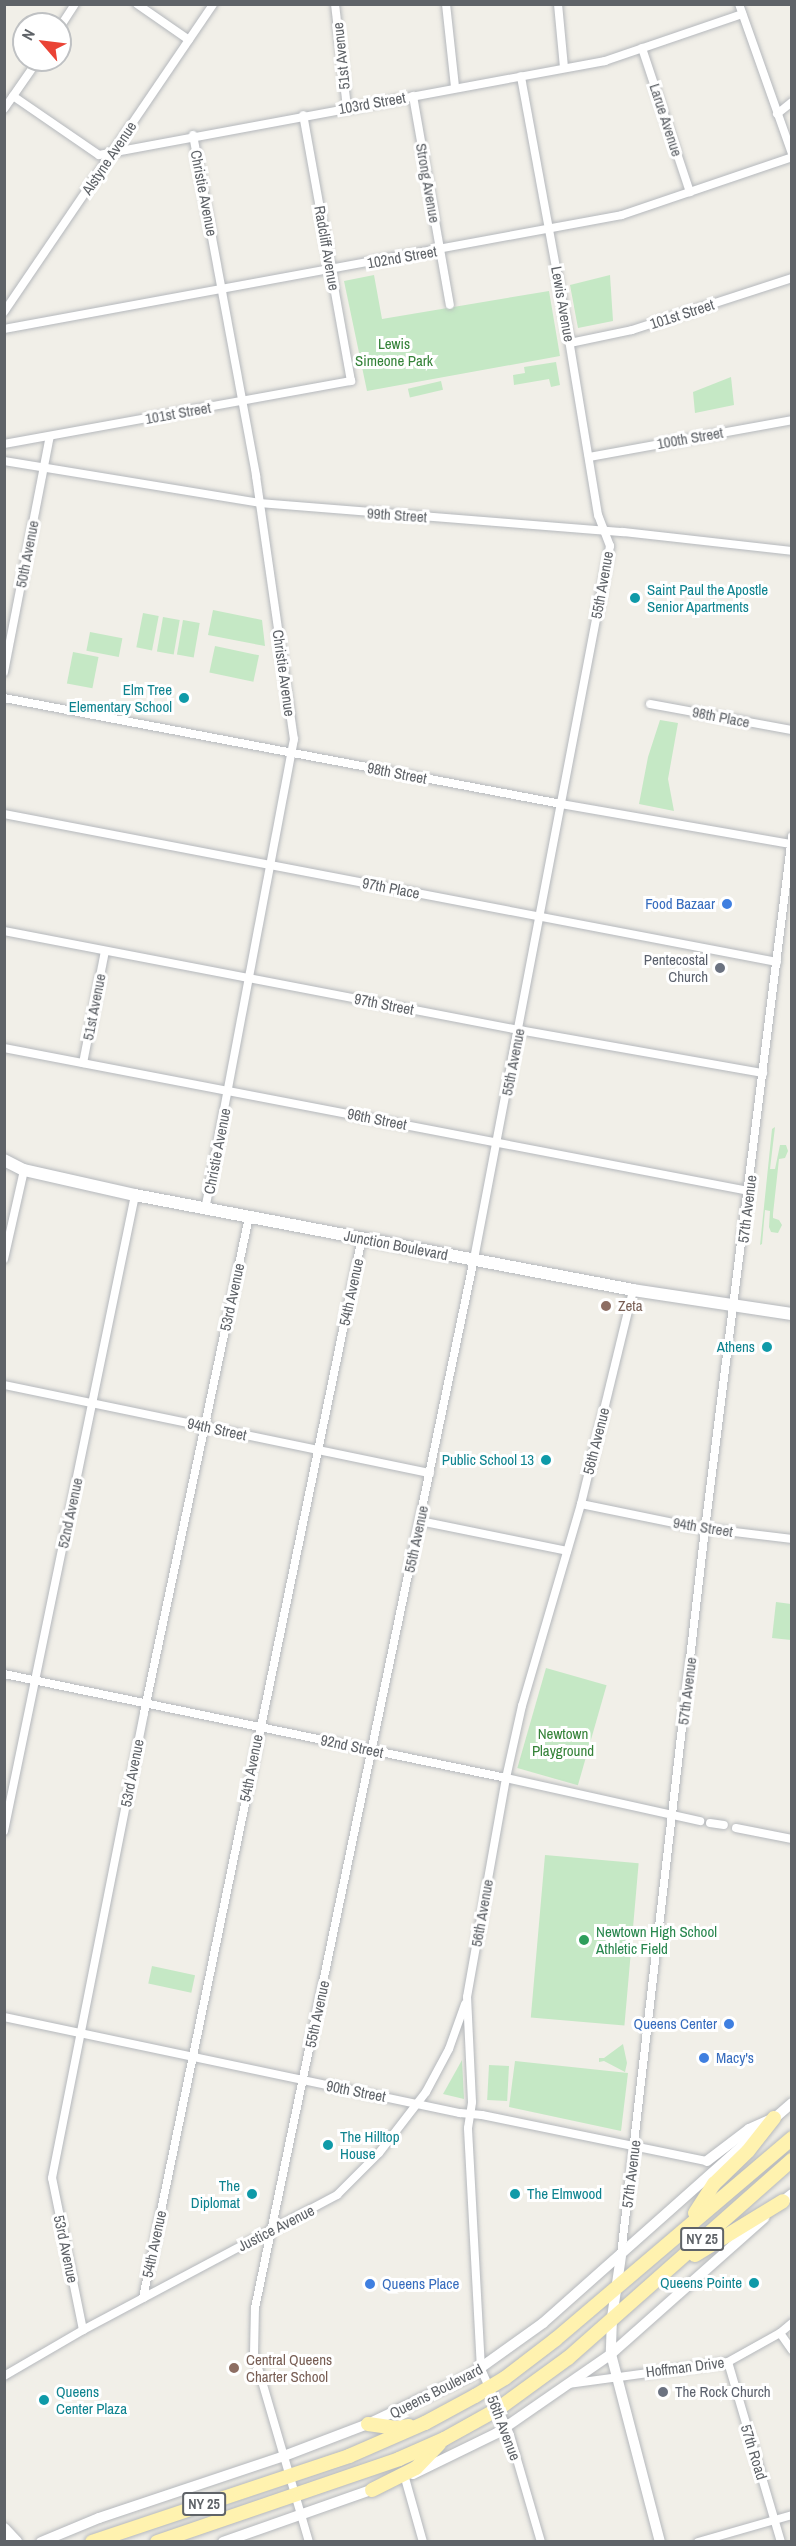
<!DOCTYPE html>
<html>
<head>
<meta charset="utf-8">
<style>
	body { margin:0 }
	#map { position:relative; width:796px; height:2546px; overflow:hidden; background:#f1efe8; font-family:"Archivo Narrow",sans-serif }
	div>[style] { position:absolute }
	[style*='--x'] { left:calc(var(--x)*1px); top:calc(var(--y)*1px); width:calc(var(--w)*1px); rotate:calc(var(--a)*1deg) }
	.green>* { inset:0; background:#c5e8c5; transform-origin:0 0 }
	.roads { filter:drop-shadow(0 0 2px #b5b8bc) drop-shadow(0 0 2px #b5b8bc) }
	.minor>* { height:8px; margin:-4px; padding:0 4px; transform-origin:4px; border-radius:4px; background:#fff }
	.tertiary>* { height:10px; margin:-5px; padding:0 5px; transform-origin:5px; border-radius:5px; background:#fff }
	.secondary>* { height:12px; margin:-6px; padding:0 6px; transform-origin:6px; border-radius:6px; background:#fff }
	.primary>* { height:14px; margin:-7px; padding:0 7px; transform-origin:7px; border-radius:7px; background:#fff2af }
	.dots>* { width:16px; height:16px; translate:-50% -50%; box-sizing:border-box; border:3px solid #fff; border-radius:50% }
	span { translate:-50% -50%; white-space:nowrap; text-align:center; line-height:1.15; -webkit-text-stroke:6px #fff; paint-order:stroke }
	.shield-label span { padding:2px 4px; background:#fff; border:2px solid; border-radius:4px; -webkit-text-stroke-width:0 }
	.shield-label { font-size:14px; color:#5f6368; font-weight:700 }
	.street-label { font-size:15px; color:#5f6368 }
	.park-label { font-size:15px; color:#348238 }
	.culture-label { font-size:15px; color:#0d838f }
	.left { translate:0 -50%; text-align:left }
	.right { translate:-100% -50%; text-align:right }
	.shop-label { font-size:15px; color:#366cbe }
	.worship-label { font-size:15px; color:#5b616d }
	.education-label { font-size:15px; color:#785e54 }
	.leisure-label { font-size:15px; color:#27864d }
	.frame { position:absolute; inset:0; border:6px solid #5f6368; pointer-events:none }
	.north { position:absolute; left:12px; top:12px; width:60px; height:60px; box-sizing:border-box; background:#fff; border:2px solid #bfc1c3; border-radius:50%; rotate:298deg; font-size:16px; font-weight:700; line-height:24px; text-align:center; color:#5f6368 }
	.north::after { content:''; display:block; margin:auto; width:21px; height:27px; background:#ea4335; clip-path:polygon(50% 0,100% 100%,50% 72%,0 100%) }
</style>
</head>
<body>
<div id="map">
	<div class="green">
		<i style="clip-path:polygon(374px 275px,382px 319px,549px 291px,560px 356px,367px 391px,344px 281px)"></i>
		<i style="clip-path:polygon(610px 275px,613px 321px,578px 328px,570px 285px)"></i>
		<i style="clip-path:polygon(556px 362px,560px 385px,551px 387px,549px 379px,514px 385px,513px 375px,525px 373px,524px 367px)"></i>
		<i style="clip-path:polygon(731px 377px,734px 405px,695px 413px,693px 392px)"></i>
		<i style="left:441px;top:381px;width:9px;height:34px;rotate:77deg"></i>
		<i style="clip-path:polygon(213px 610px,262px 620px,265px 646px,208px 635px)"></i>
		<i style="left:143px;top:613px;width:16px;height:35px;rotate:11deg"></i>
		<i style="left:163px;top:617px;width:17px;height:35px;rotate:10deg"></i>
		<i style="left:183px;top:620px;width:17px;height:35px;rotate:10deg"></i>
		<i style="left:90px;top:632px;width:33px;height:19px;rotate:11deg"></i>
		<i style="left:215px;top:646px;width:45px;height:27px;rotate:12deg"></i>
		<i style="left:73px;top:652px;width:26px;height:32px;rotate:11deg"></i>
		<i style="clip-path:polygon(660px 720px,678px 723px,668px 779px,674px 811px,639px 804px,648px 757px)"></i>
		<i style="clip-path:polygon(775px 1127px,770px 1169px,775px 1169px,780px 1145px,786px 1145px,788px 1151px,785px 1158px,779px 1159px,773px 1214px,773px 1218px,779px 1220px,782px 1225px,778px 1233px,771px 1232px,769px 1227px,770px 1211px,765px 1210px,762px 1244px,760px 1245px,772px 1129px)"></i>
		<i style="clip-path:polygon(776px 1602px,791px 1604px,791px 1640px,772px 1638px)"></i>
		<i style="left:546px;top:1668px;width:63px;height:104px;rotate:16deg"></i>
		<i style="left:545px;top:1855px;width:94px;height:163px;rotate:5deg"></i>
		<i style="left:152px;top:1966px;width:44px;height:18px;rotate:12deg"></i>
		<i style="clip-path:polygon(623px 2044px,627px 2063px,625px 2072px,604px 2061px,599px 2062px,599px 2058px,604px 2058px)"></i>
		<i style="clip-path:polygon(462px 2060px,464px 2099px,443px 2094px)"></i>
		<i style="clip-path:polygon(515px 2061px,628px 2073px,621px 2131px,509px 2107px)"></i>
		<i style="left:489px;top:2065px;width:20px;height:35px;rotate:3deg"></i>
	</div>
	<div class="roads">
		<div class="minor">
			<i style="--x:137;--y:4;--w:63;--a:34.7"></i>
			<i style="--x:335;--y:4;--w:104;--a:83.4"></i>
			<i style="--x:446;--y:4;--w:83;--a:83.8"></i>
			<i style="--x:558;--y:4;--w:64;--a:84.6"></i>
			<i style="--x:739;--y:4;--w:159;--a:70.5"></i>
			<i style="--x:60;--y:27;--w:27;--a:-57"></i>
			<i style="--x:642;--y:48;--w:152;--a:71.6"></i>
			<i style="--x:13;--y:96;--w:104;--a:34.5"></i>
			<i style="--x:99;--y:155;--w:515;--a:-10.52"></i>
			<i style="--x:605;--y:61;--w:145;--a:-18.9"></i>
			<i style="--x:413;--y:96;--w:212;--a:80"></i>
			<i style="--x:4;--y:109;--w:60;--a:-55.2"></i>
			<i style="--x:777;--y:114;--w:19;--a:-39"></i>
			<i style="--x:193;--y:135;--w:347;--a:79.5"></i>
			<i style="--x:256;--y:476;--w:266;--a:81.8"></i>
			<i style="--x:294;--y:739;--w:478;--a:100.7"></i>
			<i style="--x:4;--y:312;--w:372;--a:-55.8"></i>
			<i style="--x:4;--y:329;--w:628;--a:-10.45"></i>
			<i style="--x:622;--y:215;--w:180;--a:-18.8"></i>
			<i style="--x:570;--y:343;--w:63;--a:-11.8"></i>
			<i style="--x:632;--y:330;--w:168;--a:-18"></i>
			<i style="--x:4;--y:444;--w:353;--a:-10.3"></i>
			<i style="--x:351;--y:381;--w:270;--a:-100.2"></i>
			<i style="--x:589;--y:457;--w:206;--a:-10.3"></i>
			<i style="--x:4;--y:461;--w:259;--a:9.3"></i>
			<i style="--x:260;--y:503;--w:364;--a:4.6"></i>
			<i style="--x:623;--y:532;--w:170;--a:6.4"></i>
			<i style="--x:4;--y:672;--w:240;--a:-79"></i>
			<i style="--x:4;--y:698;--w:567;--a:10.77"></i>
			<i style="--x:561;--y:804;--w:233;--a:9.9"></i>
			<i style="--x:650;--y:704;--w:144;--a:10.4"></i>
			<i style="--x:4;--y:814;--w:787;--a:10.84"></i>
			<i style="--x:4;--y:931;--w:524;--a:10.88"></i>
			<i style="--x:519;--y:1030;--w:248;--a:10"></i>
			<i style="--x:4;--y:1048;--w:759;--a:10.87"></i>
			<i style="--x:83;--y:1063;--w:114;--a:-78.9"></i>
			<i style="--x:4;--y:1259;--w:91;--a:-77.3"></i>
			<i style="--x:4;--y:1385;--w:435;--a:11.7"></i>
			<i style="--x:581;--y:1504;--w:114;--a:11.6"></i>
			<i style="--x:693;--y:1527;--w:100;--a:6.9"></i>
			<i style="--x:420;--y:1521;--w:150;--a:11.5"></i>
			<i style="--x:4;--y:1674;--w:513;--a:11.7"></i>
			<i style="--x:506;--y:1778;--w:199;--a:12.5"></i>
			<i style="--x:710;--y:1823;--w:14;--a:8"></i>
			<i style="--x:736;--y:1828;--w:57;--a:11.1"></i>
			<i style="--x:4;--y:1831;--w:649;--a:-78.36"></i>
			<i style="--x:4;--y:2017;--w:466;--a:11.9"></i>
			<i style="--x:460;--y:2113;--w:22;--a:5"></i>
			<i style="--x:482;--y:2115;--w:230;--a:11.6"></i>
			<i style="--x:621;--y:2255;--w:731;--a:-83.4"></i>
			<i style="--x:705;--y:1529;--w:698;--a:-82.84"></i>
			<i style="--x:143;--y:2298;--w:1082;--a:-78.33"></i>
			<i style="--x:83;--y:2330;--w:155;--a:-101.5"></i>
			<i style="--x:52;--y:2178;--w:474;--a:-78.8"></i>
			<i style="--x:144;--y:1713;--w:507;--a:-78.05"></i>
			<i style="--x:780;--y:2333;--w:21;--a:55"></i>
			<i style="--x:728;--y:2362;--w:188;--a:73.6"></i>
			<i style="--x:4;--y:2376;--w:91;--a:-30.2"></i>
			<i style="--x:83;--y:2330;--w:288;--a:-28"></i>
			<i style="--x:337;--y:2195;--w:59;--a:-45"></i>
			<i style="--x:379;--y:2153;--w:77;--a:-52.4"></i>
			<i style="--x:426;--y:2092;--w:49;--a:-61.9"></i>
			<i style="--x:449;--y:2049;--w:48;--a:-70.4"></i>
			<i style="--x:568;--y:2384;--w:162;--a:-7.8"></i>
			<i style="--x:728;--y:2362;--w:60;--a:-29.1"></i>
			<i style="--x:780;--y:2333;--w:16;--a:-40"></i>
			<i style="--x:405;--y:2478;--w:66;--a:74.3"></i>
			<i style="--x:309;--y:2542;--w:196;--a:-106.3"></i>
			<i style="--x:254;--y:2354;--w:46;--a:-88.8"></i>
			<i style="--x:255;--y:2308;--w:1072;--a:-78.21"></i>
			<i style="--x:474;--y:1259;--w:726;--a:-79.2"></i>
			<i style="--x:610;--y:546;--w:33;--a:-111"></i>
			<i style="--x:598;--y:515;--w:184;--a:-99.4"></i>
			<i style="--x:568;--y:333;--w:261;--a:-100.4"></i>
			<i style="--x:541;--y:2542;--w:111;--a:-106.2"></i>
			<i style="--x:510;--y:2435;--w:72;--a:-113.7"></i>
			<i style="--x:481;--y:2369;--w:241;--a:-93.1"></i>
			<i style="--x:468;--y:2128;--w:26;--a:-81"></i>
			<i style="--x:472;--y:2102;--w:105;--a:-92.7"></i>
			<i style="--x:467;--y:1997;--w:222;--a:-79.9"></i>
			<i style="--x:506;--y:1778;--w:74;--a:-77.5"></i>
			<i style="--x:522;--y:1706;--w:210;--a:-73.7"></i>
			<i style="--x:581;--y:1504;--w:220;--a:-76.3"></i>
			<i style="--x:698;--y:2542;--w:98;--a:-16"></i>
		</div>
		<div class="tertiary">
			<i style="--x:769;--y:2123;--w:30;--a:-41"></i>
			<i style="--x:707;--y:2161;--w:53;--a:-37.3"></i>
			<i style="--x:749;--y:2129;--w:27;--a:-24"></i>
			<i style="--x:778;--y:2205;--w:18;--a:-38"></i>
			<i style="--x:621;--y:2256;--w:63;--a:98.3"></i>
			<i style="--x:612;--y:2318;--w:36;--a:92"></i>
			<i style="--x:611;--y:2354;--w:194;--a:75.4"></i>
			<i style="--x:413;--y:2474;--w:93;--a:-26"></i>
			<i style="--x:497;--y:2433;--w:139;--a:-34.7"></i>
			<i style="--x:611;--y:2354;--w:205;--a:-41.6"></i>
			<i style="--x:41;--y:2542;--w:63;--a:-22.5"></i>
			<i style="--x:99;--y:2518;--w:195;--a:-18.5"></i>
			<i style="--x:284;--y:2456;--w:90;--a:-20.9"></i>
			<i style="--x:368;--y:2424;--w:112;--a:-25.4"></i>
			<i style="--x:469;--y:2376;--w:91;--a:-35.6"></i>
			<i style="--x:543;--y:2323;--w:283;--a:-41.6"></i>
			<i style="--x:223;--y:2542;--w:165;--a:-19.4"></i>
		</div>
		<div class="secondary">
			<i style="--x:4;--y:1160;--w:22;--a:27"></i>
			<i style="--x:24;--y:1170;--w:114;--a:12.7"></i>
			<i style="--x:135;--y:1195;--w:507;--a:10.8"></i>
			<i style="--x:633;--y:1290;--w:161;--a:8.6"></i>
			<i style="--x:4;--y:2529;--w:18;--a:47"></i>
		</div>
		<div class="primary">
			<i style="--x:695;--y:2213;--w:35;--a:-57"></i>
			<i style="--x:714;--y:2184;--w:47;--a:-44.1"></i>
			<i style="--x:748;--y:2151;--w:42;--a:-51.8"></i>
			<i style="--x:695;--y:2255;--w:103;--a:-31.5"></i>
			<i style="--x:368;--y:2424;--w:27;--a:8"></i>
			<i style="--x:395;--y:2428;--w:14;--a:-8"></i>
			<i style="--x:372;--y:2490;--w:49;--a:-26.6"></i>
			<i style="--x:416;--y:2468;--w:33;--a:-46"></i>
			<i style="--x:92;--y:2542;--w:271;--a:-18.5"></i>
			<i style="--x:349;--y:2456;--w:83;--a:-23.5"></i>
			<i style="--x:425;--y:2423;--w:57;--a:-28.4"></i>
			<i style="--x:475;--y:2396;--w:35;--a:-31"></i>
			<i style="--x:505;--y:2378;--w:64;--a:-37.4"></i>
			<i style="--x:556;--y:2339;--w:310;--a:-40.4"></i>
			<i style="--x:157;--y:2542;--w:256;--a:-18.9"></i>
			<i style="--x:399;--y:2459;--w:49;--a:-24"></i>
			<i style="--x:444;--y:2439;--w:62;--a:-29.1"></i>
			<i style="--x:498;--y:2409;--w:87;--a:-36.1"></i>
			<i style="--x:568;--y:2358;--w:299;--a:-41.5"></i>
		</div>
	</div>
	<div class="dots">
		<i style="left:635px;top:598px;background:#0f9aa8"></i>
		<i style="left:184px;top:698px;background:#0f9aa8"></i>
		<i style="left:727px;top:904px;background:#3f7fe0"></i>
		<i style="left:720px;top:968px;background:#6b7280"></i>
		<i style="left:606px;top:1306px;background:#8d6e63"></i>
		<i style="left:767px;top:1347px;background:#0f9aa8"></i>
		<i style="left:546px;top:1460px;background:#0f9aa8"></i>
		<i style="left:584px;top:1940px;background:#2e9e5b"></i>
		<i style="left:729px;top:2024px;background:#3f7fe0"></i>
		<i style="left:704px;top:2058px;background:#3f7fe0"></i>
		<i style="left:328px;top:2145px;background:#0f9aa8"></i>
		<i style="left:252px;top:2194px;background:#0f9aa8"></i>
		<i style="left:515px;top:2194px;background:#0f9aa8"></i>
		<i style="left:754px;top:2283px;background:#0f9aa8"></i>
		<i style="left:370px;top:2284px;background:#3f7fe0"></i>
		<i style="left:234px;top:2368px;background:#8d6e63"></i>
		<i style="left:663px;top:2392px;background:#6b7280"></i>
		<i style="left:44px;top:2400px;background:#0f9aa8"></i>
	</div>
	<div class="shield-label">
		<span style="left:702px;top:2239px">NY 25</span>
		<span style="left:204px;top:2504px">NY 25</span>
	</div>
	<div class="street-label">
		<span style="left:341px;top:56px;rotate:-96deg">51st Avenue</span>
		<span style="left:372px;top:103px;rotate:-10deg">103rd Street</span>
		<span style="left:666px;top:120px;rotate:72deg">Larue Avenue</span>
		<span style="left:109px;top:158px;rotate:-56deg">Alstyne Avenue</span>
		<span style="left:428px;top:183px;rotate:80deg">Strong Avenue</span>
		<span style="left:204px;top:193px;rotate:79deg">Christie Avenue</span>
		<span style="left:327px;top:248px;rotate:80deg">Radcliff Avenue</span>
		<span style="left:402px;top:257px;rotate:-10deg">102nd Street</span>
		<span style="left:563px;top:304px;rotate:80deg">Lewis Avenue</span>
		<span style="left:682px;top:314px;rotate:-18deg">101st Street</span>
		<span style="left:178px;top:413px;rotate:-10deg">101st Street</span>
		<span style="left:690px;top:438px;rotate:-10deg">100th Street</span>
		<span style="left:397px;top:515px;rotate:4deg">99th Street</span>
		<span style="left:27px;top:554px;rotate:-79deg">50th Avenue</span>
		<span style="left:602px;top:585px;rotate:-80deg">55th Avenue</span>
		<span style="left:284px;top:673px;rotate:82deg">Christie Avenue</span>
		<span style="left:721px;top:717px;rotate:11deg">98th Place</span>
		<span style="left:397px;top:773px;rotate:11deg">98th Street</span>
		<span style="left:391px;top:888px;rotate:11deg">97th Place</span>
		<span style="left:384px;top:1004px;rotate:11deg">97th Street</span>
		<span style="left:94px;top:1007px;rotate:-79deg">51st Avenue</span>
		<span style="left:513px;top:1062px;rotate:-79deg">55th Avenue</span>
		<span style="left:377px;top:1119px;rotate:11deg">96th Street</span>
		<span style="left:217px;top:1151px;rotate:-79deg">Christie Avenue</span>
		<span style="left:747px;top:1209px;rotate:-83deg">57th Avenue</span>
		<span style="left:396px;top:1245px;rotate:11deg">Junction Boulevard</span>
		<span style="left:351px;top:1292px;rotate:-78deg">54th Avenue</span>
		<span style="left:232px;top:1297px;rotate:-78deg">53rd Avenue</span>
		<span style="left:217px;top:1429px;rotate:12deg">94th Street</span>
		<span style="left:596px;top:1441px;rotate:-76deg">56th Avenue</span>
		<span style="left:70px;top:1513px;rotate:-78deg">52nd Avenue</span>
		<span style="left:703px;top:1527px;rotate:9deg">94th Street</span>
		<span style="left:416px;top:1539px;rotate:-78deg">55th Avenue</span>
		<span style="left:687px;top:1691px;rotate:-83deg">57th Avenue</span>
		<span style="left:352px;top:1746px;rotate:12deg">92nd Street</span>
		<span style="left:251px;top:1768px;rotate:-79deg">54th Avenue</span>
		<span style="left:132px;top:1773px;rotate:-79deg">53rd Avenue</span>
		<span style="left:482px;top:1913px;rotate:-80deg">56th Avenue</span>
		<span style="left:317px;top:2014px;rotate:-78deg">55th Avenue</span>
		<span style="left:356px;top:2091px;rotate:11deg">90th Street</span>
		<span style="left:631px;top:2174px;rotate:-83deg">57th Avenue</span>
		<span style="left:276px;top:2228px;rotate:-27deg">Justice Avenue</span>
		<span style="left:154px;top:2244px;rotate:-78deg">54th Avenue</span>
		<span style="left:66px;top:2249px;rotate:78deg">53rd Avenue</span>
		<span style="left:685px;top:2367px;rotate:-7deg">Hoffman Drive</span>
		<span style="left:436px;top:2391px;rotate:-27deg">Queens Boulevard</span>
		<span style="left:504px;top:2428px;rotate:69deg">56th Avenue</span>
		<span style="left:754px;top:2452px;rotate:73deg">57th Road</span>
	</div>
	<div class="park-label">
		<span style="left:394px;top:352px">Lewis<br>Simeone Park</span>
		<span style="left:563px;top:1742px">Newtown<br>Playground</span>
	</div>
	<div class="culture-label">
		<span class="left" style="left:647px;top:598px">Saint Paul the Apostle<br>Senior Apartments</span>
		<span class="right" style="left:172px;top:698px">Elm Tree<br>Elementary School</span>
		<span class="right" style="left:755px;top:1347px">Athens</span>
		<span class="right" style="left:534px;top:1460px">Public School 13</span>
		<span class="left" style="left:340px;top:2145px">The Hilltop<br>House</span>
		<span class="right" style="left:240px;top:2194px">The<br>Diplomat</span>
		<span class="left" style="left:527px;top:2194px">The Elmwood</span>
		<span class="right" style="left:742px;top:2283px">Queens Pointe</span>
		<span class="left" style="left:56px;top:2400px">Queens<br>Center Plaza</span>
	</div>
	<div class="shop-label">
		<span class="right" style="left:715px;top:904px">Food Bazaar</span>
		<span class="right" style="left:717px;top:2024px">Queens Center</span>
		<span class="left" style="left:716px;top:2058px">Macy's</span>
		<span class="left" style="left:382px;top:2284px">Queens Place</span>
	</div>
	<div class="worship-label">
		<span class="right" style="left:708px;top:968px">Pentecostal<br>Church</span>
		<span class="left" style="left:675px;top:2392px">The Rock Church</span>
	</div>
	<div class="education-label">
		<span class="left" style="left:618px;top:1306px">Zeta</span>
		<span class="left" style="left:246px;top:2368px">Central Queens<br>Charter School</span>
	</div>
	<div class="leisure-label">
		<span class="left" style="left:596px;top:1940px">Newtown High School<br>Athletic Field</span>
	</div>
	<div class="frame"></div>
	<div class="north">N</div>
</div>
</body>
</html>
